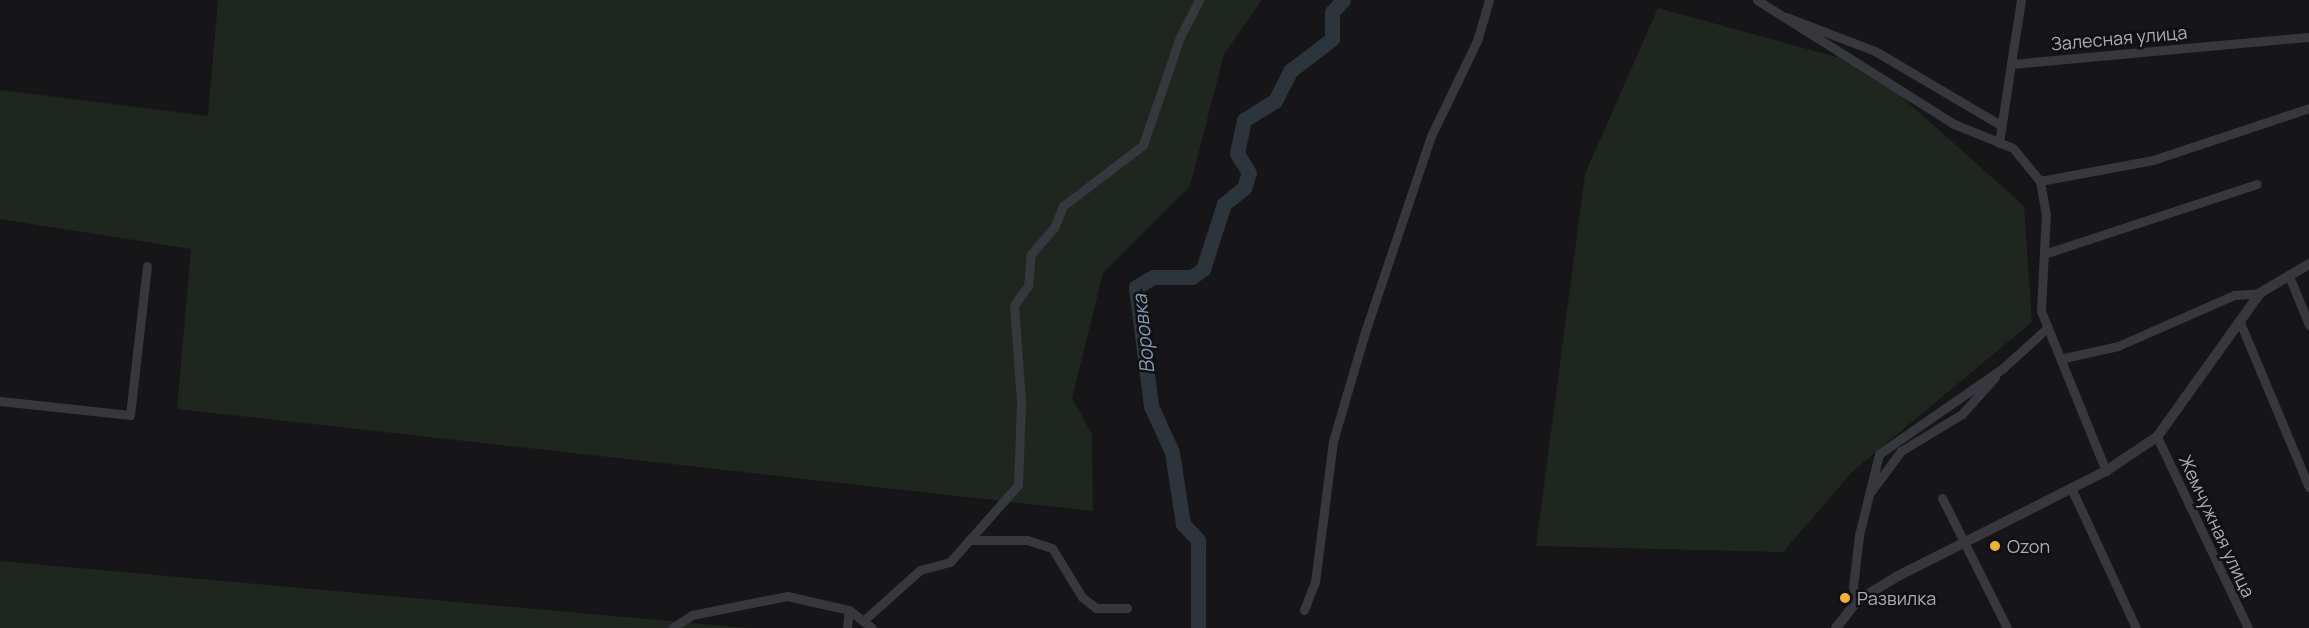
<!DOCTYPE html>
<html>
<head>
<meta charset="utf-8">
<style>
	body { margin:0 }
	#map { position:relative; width:2309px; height:628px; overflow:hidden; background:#161618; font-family:Manrope,sans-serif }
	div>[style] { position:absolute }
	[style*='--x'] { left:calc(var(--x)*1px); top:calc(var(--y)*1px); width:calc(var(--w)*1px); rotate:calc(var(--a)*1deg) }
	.green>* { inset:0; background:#1e261f }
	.river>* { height:15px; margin:-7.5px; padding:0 7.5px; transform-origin:7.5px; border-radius:7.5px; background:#2c353c }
	.minor>* { height:9px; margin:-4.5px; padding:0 4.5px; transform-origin:4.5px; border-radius:4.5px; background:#37383d }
	.tertiary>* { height:10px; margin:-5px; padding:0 5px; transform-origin:5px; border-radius:5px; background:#37383d }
	.dots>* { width:16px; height:16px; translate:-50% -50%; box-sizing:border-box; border:3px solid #111113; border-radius:50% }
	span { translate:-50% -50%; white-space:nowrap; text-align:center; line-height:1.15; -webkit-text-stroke:5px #111113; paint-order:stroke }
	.street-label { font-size:18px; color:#a8adb8 }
	.poi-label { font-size:18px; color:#a8adb8 }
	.left { translate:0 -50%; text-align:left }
	.water-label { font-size:20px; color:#7f9bb3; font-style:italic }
</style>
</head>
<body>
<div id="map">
	<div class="green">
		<i style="clip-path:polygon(218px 0,1262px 0,1224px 54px,1190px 186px,1103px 273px,1072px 398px,1092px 434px,1093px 511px,177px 409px,191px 249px,0 219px,0 90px,208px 116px)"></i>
		<i style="clip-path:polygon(1658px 8px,1866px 65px,2024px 206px,2032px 322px,1853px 471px,1783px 552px,1536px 546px,1585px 174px)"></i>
		<i style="clip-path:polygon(0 561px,748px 628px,0 628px)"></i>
	</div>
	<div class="river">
		<i style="--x:1198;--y:628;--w:88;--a:-90"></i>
		<i style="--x:1198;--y:540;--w:22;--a:-133"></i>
		<i style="--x:1183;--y:524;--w:73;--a:-98.7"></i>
		<i style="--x:1172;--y:452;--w:51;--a:-114.5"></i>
		<i style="--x:1151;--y:406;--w:120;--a:-97.2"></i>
		<i style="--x:1136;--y:287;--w:20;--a:-30"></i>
		<i style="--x:1153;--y:277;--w:39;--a:0"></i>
		<i style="--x:1192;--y:277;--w:14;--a:-36"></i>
		<i style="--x:1203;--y:269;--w:68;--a:-72.1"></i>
		<i style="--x:1224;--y:204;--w:26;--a:-39"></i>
		<i style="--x:1244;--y:188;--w:16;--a:-72"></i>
		<i style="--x:1249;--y:173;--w:23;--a:-121"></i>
		<i style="--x:1237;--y:153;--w:34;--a:-78"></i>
		<i style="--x:1244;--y:120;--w:36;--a:-32"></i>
		<i style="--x:1275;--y:101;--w:34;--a:-63"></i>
		<i style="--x:1290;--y:71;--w:53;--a:-37.3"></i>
		<i style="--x:1332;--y:39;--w:27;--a:-90"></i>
		<i style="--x:1332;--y:12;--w:16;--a:-47"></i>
	</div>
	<div class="minor">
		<i style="--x:1757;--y:0;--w:233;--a:32.2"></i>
		<i style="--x:1954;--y:124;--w:64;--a:22.1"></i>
		<i style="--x:2013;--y:148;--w:43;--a:50.7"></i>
		<i style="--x:2040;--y:181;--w:34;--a:80"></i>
		<i style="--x:2046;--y:214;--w:97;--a:93"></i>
		<i style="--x:2041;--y:311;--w:173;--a:67.9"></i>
		<i style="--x:1786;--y:17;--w:95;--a:20.9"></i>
		<i style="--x:1875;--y:51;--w:144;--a:30.5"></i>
		<i style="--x:2011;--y:64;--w:65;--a:-81.1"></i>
		<i style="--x:1999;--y:143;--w:80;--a:-81.4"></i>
		<i style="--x:2011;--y:64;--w:299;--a:-5.2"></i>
		<i style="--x:2040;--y:181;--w:115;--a:-10.5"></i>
		<i style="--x:2153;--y:160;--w:164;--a:-18.4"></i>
		<i style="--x:2044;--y:254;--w:224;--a:-18.2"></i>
		<i style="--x:2289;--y:276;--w:53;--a:67.8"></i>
		<i style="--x:2239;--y:320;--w:181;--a:67.3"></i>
		<i style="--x:2064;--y:358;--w:55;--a:-12.5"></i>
		<i style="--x:2118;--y:346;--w:127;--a:-23.7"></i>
		<i style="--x:2234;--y:295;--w:26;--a:-4"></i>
		<i style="--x:0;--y:401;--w:131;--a:6.1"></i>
		<i style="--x:130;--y:415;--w:150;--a:-83.5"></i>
		<i style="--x:2157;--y:437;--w:212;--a:64.5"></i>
		<i style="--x:2072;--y:490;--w:152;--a:65.1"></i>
		<i style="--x:1869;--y:494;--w:54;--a:-53.3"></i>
		<i style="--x:1901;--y:451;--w:71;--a:-31.2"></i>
		<i style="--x:1962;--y:414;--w:50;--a:-48.3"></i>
		<i style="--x:1942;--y:498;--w:145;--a:63.4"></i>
		<i style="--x:969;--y:540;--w:58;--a:0"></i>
		<i style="--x:1027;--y:540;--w:26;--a:18"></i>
		<i style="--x:1052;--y:548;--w:57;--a:58.5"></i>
		<i style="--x:1082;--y:597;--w:18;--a:38"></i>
		<i style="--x:1096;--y:608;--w:31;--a:0"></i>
		<i style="--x:1857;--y:601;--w:15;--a:-106"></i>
		<i style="--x:1853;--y:587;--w:52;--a:-83.4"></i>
		<i style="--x:1859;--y:535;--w:83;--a:-76.1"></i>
		<i style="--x:1879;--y:454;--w:151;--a:-34.7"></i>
		<i style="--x:2003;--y:368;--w:58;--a:-42.2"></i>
		<i style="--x:1304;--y:610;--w:30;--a:-69"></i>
		<i style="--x:1315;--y:582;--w:142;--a:-82.7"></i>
		<i style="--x:1333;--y:441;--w:114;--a:-73.6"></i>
		<i style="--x:1365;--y:332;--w:207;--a:-71.4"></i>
		<i style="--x:1431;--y:136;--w:106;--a:-64.2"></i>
		<i style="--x:1477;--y:41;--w:43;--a:-73.7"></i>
		<i style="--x:863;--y:621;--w:76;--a:-41.8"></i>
		<i style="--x:920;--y:570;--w:31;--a:-15"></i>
		<i style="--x:950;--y:562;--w:103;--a:-48.6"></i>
		<i style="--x:1018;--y:485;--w:83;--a:-87.9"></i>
		<i style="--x:1021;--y:402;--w:97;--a:-94.1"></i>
		<i style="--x:1014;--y:305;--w:24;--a:-54"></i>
		<i style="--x:1028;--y:286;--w:32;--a:-85"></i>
		<i style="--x:1031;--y:254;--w:35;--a:-49"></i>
		<i style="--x:1054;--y:228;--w:24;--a:-68"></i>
		<i style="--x:1063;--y:206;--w:101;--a:-37.3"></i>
		<i style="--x:1143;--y:145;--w:114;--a:-71.1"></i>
		<i style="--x:1180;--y:37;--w:42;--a:-62.8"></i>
		<i style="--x:672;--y:628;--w:24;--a:-33"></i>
		<i style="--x:692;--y:615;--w:97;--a:-11.3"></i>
		<i style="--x:787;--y:596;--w:64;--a:12.7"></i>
		<i style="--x:849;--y:610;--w:29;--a:38"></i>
		<i style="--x:847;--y:628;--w:18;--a:-84"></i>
	</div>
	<div class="tertiary">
		<i style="--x:1836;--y:628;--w:34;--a:-52"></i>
		<i style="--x:1857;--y:601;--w:46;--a:-31.6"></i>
		<i style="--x:1896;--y:577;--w:235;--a:-26.8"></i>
		<i style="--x:2106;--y:471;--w:61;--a:-33.7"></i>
		<i style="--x:2157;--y:437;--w:177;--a:-54.4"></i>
		<i style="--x:2260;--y:293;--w:57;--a:-30.6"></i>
	</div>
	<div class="dots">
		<i style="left:1995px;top:546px;background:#f2b134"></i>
		<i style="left:1845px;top:598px;background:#f2b134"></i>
	</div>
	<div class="street-label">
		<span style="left:2119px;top:38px;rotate:-5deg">Залесная улица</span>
		<span style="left:2217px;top:526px;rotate:65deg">Жемчужная улица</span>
	</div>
	<div class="poi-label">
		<span class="left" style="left:2007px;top:546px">Ozon</span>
		<span class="left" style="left:1857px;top:598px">Развилка</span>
	</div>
	<div class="water-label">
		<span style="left:1143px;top:334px;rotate:-96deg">Воровка</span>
	</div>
</div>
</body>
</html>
